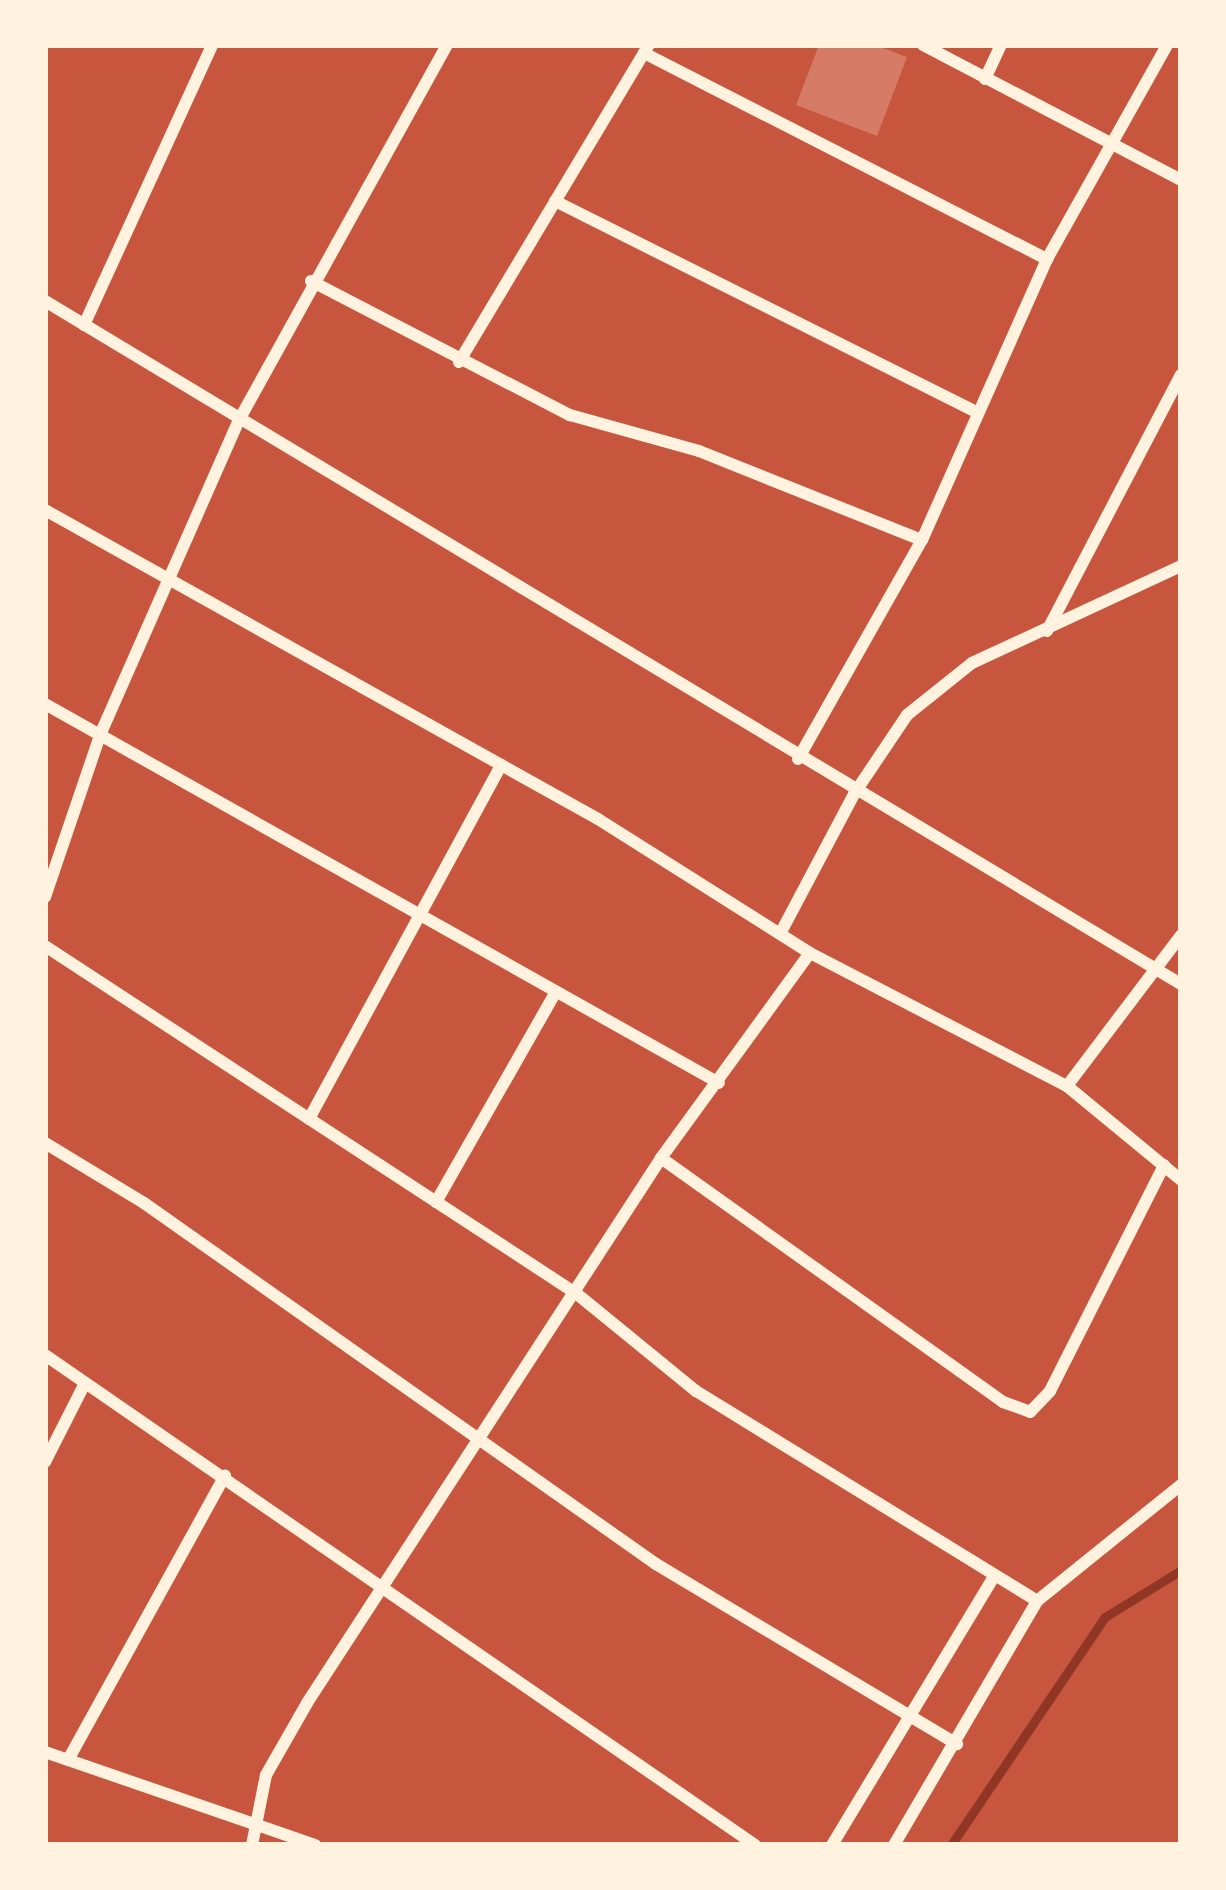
<!DOCTYPE html>
<html>
<head>
<meta charset="utf-8">
<style>
	body { margin:0 }
	#map { position:relative; width:1226px; height:1890px; overflow:hidden; background:#c8553d; font-family:"PT Sans Narrow",sans-serif }
	div>[style] { position:absolute }
	[style*='--x'] { left:calc(var(--x)*1px); top:calc(var(--y)*1px); width:calc(var(--w)*1px); rotate:calc(var(--a)*1deg) }
	.stream>* { height:9px; margin:-4.5px; padding:0 4.5px; transform-origin:4.5px; border-radius:4.5px; background:#8f3625 }
	.building>* { inset:0; background:#d67c66 }
	.minor>* { height:12px; margin:-6px; padding:0 6px; transform-origin:6px; border-radius:6px; background:#fff3e0 }
	span { translate:-50% -50%; white-space:nowrap; text-align:center; line-height:1.15; -webkit-text-stroke:9px #fff3e0; paint-order:stroke }
	.frame { position:absolute; inset:0; border:48px solid #fff3e0; pointer-events:none }
</style>
</head>
<body>
<div id="map">
	<div class="stream">
		<i style="--x:951;--y:1845;--w:275;--a:-56"></i>
		<i style="--x:1105;--y:1617;--w:89;--a:-31.7"></i>
	</div>
	<div class="building">
		<i style="clip-path:polygon(819px 45px,875px 45px,907px 57px,877px 136px,796px 105px)"></i>
	</div>
	<div class="minor">
		<i style="--x:923;--y:45;--w:291;--a:27.6"></i>
		<i style="--x:644;--y:53;--w:453;--a:27.1"></i>
		<i style="--x:985;--y:79;--w:38;--a:-65"></i>
		<i style="--x:555;--y:201;--w:471;--a:26.6"></i>
		<i style="--x:311;--y:281;--w:292;--a:27.4"></i>
		<i style="--x:570;--y:415;--w:134;--a:15.6"></i>
		<i style="--x:699;--y:451;--w:240;--a:21.8"></i>
		<i style="--x:45;--y:301;--w:1326;--a:31.02"></i>
		<i style="--x:84;--y:325;--w:308;--a:-65.4"></i>
		<i style="--x:459;--y:362;--w:370;--a:-59.1"></i>
		<i style="--x:45;--y:510;--w:633;--a:29.2"></i>
		<i style="--x:598;--y:819;--w:251;--a:32.3"></i>
		<i style="--x:810;--y:953;--w:289;--a:27.4"></i>
		<i style="--x:1067;--y:1086;--w:148;--a:39.5"></i>
		<i style="--x:1047;--y:631;--w:289;--a:-62.4"></i>
		<i style="--x:45;--y:704;--w:773;--a:29.35"></i>
		<i style="--x:798;--y:759;--w:252;--a:-60.5"></i>
		<i style="--x:922;--y:540;--w:308;--a:-66"></i>
		<i style="--x:1047;--y:259;--w:245;--a:-60.7"></i>
		<i style="--x:45;--y:897;--w:171;--a:-71.2"></i>
		<i style="--x:100;--y:735;--w:344;--a:-66.2"></i>
		<i style="--x:239;--y:420;--w:429;--a:-61"></i>
		<i style="--x:780;--y:934;--w:158;--a:-62.1"></i>
		<i style="--x:854;--y:794;--w:95;--a:-56.1"></i>
		<i style="--x:907;--y:715;--w:83;--a:-38.7"></i>
		<i style="--x:972;--y:663;--w:230;--a:-24.9"></i>
		<i style="--x:45;--y:946;--w:636;--a:33.19"></i>
		<i style="--x:577;--y:1294;--w:154;--a:39.2"></i>
		<i style="--x:696;--y:1391;--w:400;--a:31.6"></i>
		<i style="--x:1067;--y:1086;--w:189;--a:-52.9"></i>
		<i style="--x:309;--y:1119;--w:403;--a:-61.5"></i>
		<i style="--x:45;--y:1143;--w:116;--a:31.2"></i>
		<i style="--x:144;--y:1203;--w:626;--a:35.19"></i>
		<i style="--x:656;--y:1564;--w:351;--a:30.9"></i>
		<i style="--x:661;--y:1158;--w:420;--a:35.5"></i>
		<i style="--x:1003;--y:1402;--w:29;--a:20"></i>
		<i style="--x:1030;--y:1412;--w:29;--a:-46"></i>
		<i style="--x:1050;--y:1391;--w:253;--a:-63.2"></i>
		<i style="--x:436;--y:1202;--w:242;--a:-60.3"></i>
		<i style="--x:45;--y:1355;--w:863;--a:34.61"></i>
		<i style="--x:45;--y:1462;--w:86;--a:-63.1"></i>
		<i style="--x:45;--y:1752;--w:286;--a:19"></i>
		<i style="--x:68;--y:1760;--w:325;--a:-61.1"></i>
		<i style="--x:252;--y:1845;--w:71;--a:-78.7"></i>
		<i style="--x:266;--y:1775;--w:83;--a:-60.3"></i>
		<i style="--x:307;--y:1703;--w:650;--a:-56.99"></i>
		<i style="--x:661;--y:1158;--w:253;--a:-54"></i>
		<i style="--x:832;--y:1845;--w:315;--a:-58.9"></i>
		<i style="--x:894;--y:1845;--w:283;--a:-59.6"></i>
		<i style="--x:1037;--y:1601;--w:185;--a:-38.9"></i>
	</div>
	<div class="frame"></div>
</div>
</body>
</html>
